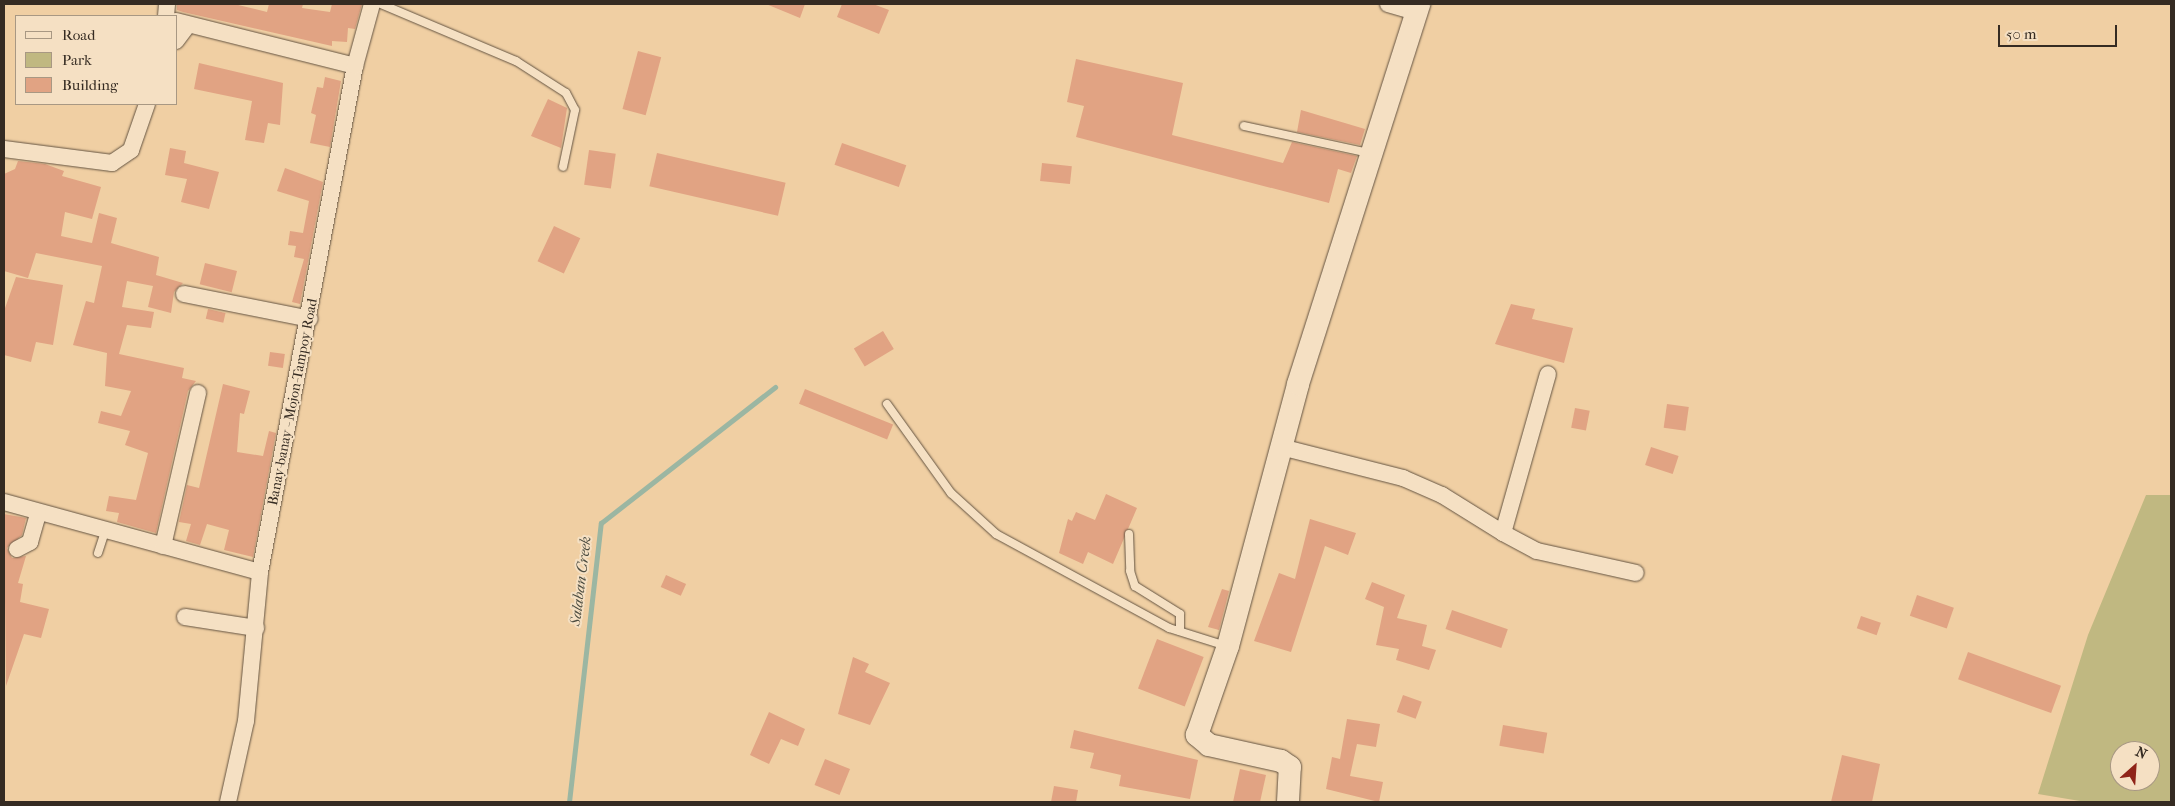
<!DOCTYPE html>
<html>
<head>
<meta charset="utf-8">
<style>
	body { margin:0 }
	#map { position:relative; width:2175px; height:806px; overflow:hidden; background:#f0cfa3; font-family:"IM FELL French Canon",serif }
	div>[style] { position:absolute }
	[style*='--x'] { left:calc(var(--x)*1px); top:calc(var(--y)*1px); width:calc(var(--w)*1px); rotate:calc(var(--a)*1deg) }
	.green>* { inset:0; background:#c0b881 }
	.stream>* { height:5px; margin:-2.5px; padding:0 2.5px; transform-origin:2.5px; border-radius:2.5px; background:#9bb6a2 }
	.building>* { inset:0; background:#e1a383; transform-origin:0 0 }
	.roads { filter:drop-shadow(0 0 1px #645442) drop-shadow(0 0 1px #645442) }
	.lane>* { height:8px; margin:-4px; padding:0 4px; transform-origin:4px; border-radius:4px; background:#f5e0c3 }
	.street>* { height:16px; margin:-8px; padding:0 8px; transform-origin:8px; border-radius:8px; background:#f5e0c3 }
	.secondary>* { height:22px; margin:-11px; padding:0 11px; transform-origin:11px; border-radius:11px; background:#f5e0c3 }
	span { translate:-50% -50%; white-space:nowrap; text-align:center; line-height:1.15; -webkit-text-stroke:4px #f5e0c3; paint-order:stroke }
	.street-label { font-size:14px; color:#352b22 }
	.water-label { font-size:15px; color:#4e4e42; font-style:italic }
	.frame { position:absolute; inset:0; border:5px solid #352b22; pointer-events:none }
	.legend { position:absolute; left:15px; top:15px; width:162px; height:90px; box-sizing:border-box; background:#f5e0c3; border:1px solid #a89883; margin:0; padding:6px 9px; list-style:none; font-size:15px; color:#352b22 }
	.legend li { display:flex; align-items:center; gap:10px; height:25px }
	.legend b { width:25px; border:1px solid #a89883 }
	.north { position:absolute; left:2110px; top:741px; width:50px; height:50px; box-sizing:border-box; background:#f5e0c3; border:1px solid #a89883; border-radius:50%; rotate:26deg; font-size:14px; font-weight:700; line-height:20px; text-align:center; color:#352b22 }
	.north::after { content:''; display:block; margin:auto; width:18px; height:22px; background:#8f2418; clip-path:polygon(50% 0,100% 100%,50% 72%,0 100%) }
	.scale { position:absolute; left:1998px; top:25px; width:119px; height:22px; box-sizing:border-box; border:2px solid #352b22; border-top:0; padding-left:6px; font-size:15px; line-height:18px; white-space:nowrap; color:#352b22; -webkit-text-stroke:4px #f5e0c3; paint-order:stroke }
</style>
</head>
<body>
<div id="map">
	<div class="green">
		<i style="clip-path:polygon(evenodd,2146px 495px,2171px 495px,2171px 802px,2086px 802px,2038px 794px,2088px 635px,2146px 495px,2120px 751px,2150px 751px,2150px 781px,2120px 781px,2120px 751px)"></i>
	</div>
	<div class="stream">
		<i style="--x:569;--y:802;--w:281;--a:-83.5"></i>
		<i style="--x:601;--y:523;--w:221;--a:-38"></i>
	</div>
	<div class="building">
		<i style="clip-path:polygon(177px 4px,234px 4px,267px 12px,269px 4px,303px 4px,302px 8px,330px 12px,332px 4px,362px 4px,355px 29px,348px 28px,347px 42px,332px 41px,332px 46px,183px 12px,177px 10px)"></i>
		<i style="clip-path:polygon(766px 4px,805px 4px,800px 18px)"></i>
		<i style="clip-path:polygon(842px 4px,873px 4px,889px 10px,879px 34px,837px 17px)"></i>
		<i style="left:638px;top:51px;width:24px;height:60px;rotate:15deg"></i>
		<i style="clip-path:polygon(1076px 59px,1183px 83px,1172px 135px,1283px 163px,1292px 142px,1357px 156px,1351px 173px,1338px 169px,1329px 203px,1076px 137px,1084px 106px,1067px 102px)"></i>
		<i style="clip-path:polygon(199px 63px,283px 83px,280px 125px,268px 123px,264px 143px,245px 140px,252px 101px,194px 89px)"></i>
		<i style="clip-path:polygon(325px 77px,341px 81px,330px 147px,310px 143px,316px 115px,311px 113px,317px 87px,323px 88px)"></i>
		<i style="clip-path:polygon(548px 99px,567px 108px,561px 148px,531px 136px)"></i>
		<i style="clip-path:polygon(1301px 110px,1365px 129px,1360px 145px,1297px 132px)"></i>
		<i style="left:842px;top:143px;width:68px;height:23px;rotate:19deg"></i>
		<i style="clip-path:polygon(170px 148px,186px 151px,184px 163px,219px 172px,209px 209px,181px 202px,187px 179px,165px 175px)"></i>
		<i style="left:589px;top:150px;width:27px;height:35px;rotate:8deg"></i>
		<i style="left:657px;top:153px;width:132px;height:34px;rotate:13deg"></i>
		<i style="clip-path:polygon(18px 161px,45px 164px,64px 171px,62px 176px,101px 187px,92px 219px,65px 212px,61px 236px,92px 243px,99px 213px,117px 218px,111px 243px,159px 257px,156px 275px,183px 283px,174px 292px,171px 313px,148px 307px,153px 286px,127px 281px,122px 307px,154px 312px,151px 328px,127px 325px,119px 354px,184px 368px,182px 378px,196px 381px,188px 391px,156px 533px,117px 522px,119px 513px,106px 511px,109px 496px,136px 500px,148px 453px,125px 445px,130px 431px,98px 423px,101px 411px,121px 416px,131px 391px,105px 386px,107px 353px,73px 345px,86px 301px,94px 303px,102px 266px,36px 253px,28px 278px,4px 271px,4px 174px,15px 169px)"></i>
		<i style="left:1042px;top:163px;width:30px;height:18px;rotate:6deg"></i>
		<i style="clip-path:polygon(285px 168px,323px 182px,300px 304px,292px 302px,304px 259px,294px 257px,296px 246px,288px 245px,290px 231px,303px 233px,309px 201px,277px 191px)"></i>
		<i style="left:554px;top:226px;width:29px;height:39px;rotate:25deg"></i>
		<i style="left:205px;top:263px;width:33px;height:22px;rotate:14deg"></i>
		<i style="clip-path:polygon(16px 277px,63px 285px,53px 345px,36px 342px,31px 362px,4px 355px,4px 311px)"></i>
		<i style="clip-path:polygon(1511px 304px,1535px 309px,1532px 319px,1573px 328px,1564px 363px,1495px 344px)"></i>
		<i style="left:208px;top:309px;width:18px;height:10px;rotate:13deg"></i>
		<i style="left:883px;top:331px;width:21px;height:34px;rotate:59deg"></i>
		<i style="left:270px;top:352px;width:15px;height:14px;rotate:8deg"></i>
		<i style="clip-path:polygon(223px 384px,250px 391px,244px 414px,240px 413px,237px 452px,263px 456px,269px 431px,276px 433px,253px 557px,224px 550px,229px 530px,207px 524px,200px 545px,186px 541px,191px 524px,179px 522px,187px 485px,199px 488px)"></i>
		<i style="left:805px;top:389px;width:95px;height:16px;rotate:22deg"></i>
		<i style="left:1667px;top:404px;width:22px;height:24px;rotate:8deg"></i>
		<i style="left:1575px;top:408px;width:15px;height:20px;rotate:11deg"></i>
		<i style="left:1651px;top:447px;width:29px;height:19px;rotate:18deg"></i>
		<i style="clip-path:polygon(1106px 494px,1137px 508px,1113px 564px,1088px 552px,1083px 564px,1059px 553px,1068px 519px,1072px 521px,1076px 512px,1095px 520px)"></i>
		<i style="clip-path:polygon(4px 514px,26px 518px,22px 535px,7px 548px,12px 558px,26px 556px,18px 583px,23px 584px,20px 602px,49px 609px,41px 638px,24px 634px,6px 686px)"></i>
		<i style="clip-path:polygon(1310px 519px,1356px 533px,1348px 555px,1325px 546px,1291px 652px,1254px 641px,1279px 573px,1295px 579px)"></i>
		<i style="left:666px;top:575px;width:22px;height:13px;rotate:24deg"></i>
		<i style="clip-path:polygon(1372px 582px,1405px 595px,1397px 618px,1427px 625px,1422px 646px,1436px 650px,1429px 670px,1396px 660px,1399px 649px,1376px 645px,1384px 607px,1365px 599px)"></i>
		<i style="clip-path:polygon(1222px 589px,1229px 591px,1219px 630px,1208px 627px)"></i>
		<i style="left:1917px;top:595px;width:39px;height:22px;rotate:19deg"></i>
		<i style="left:1452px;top:610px;width:59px;height:20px;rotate:19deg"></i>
		<i style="left:1861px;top:616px;width:21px;height:13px;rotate:19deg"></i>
		<i style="left:1157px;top:639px;width:50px;height:53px;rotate:21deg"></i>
		<i style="left:1968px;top:652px;width:99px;height:29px;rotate:20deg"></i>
		<i style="clip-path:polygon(853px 657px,869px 664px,865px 672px,890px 683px,870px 725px,838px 714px)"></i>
		<i style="left:1403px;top:695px;width:20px;height:18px;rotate:20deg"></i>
		<i style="clip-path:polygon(769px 712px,805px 729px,798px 746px,781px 739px,769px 764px,750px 755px)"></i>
		<i style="clip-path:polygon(1347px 719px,1380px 724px,1376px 747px,1357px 744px,1350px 776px,1383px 782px,1379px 802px,1326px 789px,1332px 757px,1340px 759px)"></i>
		<i style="left:1503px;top:725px;width:45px;height:21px;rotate:10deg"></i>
		<i style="clip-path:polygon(1074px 730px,1198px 760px,1190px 799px,1119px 786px,1121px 775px,1090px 768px,1094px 753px,1070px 748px)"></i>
		<i style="clip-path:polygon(1842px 755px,1880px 764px,1872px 802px,1831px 802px)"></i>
		<i style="left:825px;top:759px;width:27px;height:28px;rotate:22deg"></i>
		<i style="clip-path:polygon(1240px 769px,1266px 775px,1260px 802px,1233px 802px)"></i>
		<i style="clip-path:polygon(1054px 786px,1078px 790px,1076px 802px,1051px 802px)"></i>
	</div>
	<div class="roads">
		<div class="lane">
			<i style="--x:381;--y:4;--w:147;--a:22.9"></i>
			<i style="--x:516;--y:61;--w:59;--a:32.6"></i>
			<i style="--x:566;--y:93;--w:19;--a:62"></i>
			<i style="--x:575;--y:110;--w:58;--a:101.9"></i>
			<i style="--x:1244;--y:126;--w:128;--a:12.2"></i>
			<i style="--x:887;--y:404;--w:110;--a:54.3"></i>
			<i style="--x:951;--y:493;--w:61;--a:42.3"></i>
			<i style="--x:996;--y:534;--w:197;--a:28.5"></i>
			<i style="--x:1169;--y:628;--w:60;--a:17.5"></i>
			<i style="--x:1129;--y:534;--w:37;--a:88"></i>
			<i style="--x:1130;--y:571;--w:16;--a:72"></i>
			<i style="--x:1135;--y:586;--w:53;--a:31.9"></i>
			<i style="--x:1180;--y:614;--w:17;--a:90"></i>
			<i style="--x:98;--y:553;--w:23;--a:-72"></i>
		</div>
		<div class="street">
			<i style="--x:1388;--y:4;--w:29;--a:16"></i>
			<i style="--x:166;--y:16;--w:12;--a:-85"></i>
			<i style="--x:176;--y:21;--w:185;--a:14.1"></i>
			<i style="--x:176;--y:41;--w:20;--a:-53"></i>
			<i style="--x:4;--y:149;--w:109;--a:7.4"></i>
			<i style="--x:112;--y:163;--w:23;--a:-34"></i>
			<i style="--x:131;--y:150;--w:49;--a:-70.8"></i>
			<i style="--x:184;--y:294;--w:128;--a:11.2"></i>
			<i style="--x:1281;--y:447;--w:126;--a:14.3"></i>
			<i style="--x:1403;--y:478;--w:43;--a:23.6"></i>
			<i style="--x:1442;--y:495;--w:72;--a:31.9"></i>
			<i style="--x:1503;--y:533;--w:165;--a:-74.2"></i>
			<i style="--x:4;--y:502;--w:265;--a:15.3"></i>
			<i style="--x:1503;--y:533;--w:38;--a:28"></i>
			<i style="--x:1537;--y:551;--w:101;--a:12.5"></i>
			<i style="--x:163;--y:546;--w:157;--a:-77.1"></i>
			<i style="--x:17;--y:549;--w:15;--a:-28"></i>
			<i style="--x:30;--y:542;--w:29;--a:-74"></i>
			<i style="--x:185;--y:617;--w:72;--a:8.8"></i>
			<i style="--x:228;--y:802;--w:83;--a:-77.5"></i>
			<i style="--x:246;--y:721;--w:150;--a:-84.6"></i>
			<i style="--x:260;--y:572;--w:515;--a:-79.37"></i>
			<i style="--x:355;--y:66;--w:64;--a:-74.7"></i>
		</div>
		<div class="secondary">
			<i style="--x:1288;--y:802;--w:35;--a:-87"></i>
			<i style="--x:1290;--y:767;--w:11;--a:-146"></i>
			<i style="--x:1281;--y:761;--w:74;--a:-167.5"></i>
			<i style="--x:1209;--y:745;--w:16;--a:-140"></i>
			<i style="--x:1197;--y:735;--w:94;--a:-70.8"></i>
			<i style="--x:1228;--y:646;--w:271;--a:-75"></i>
			<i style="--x:1298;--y:384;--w:399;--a:-72.3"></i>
		</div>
	</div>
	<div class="street-label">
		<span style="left:293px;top:402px;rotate:-79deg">Banay-banay - Mojon-Tampoy Road</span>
	</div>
	<div class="water-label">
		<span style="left:581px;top:581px;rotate:-83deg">Salaban Creek</span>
	</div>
	<div class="frame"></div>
	<ul class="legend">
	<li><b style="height:6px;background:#f5e0c3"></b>Road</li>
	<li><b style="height:14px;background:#c0b881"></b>Park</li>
	<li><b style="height:14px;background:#e1a383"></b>Building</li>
	</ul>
	<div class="north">N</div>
	<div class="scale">50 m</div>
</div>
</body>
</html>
